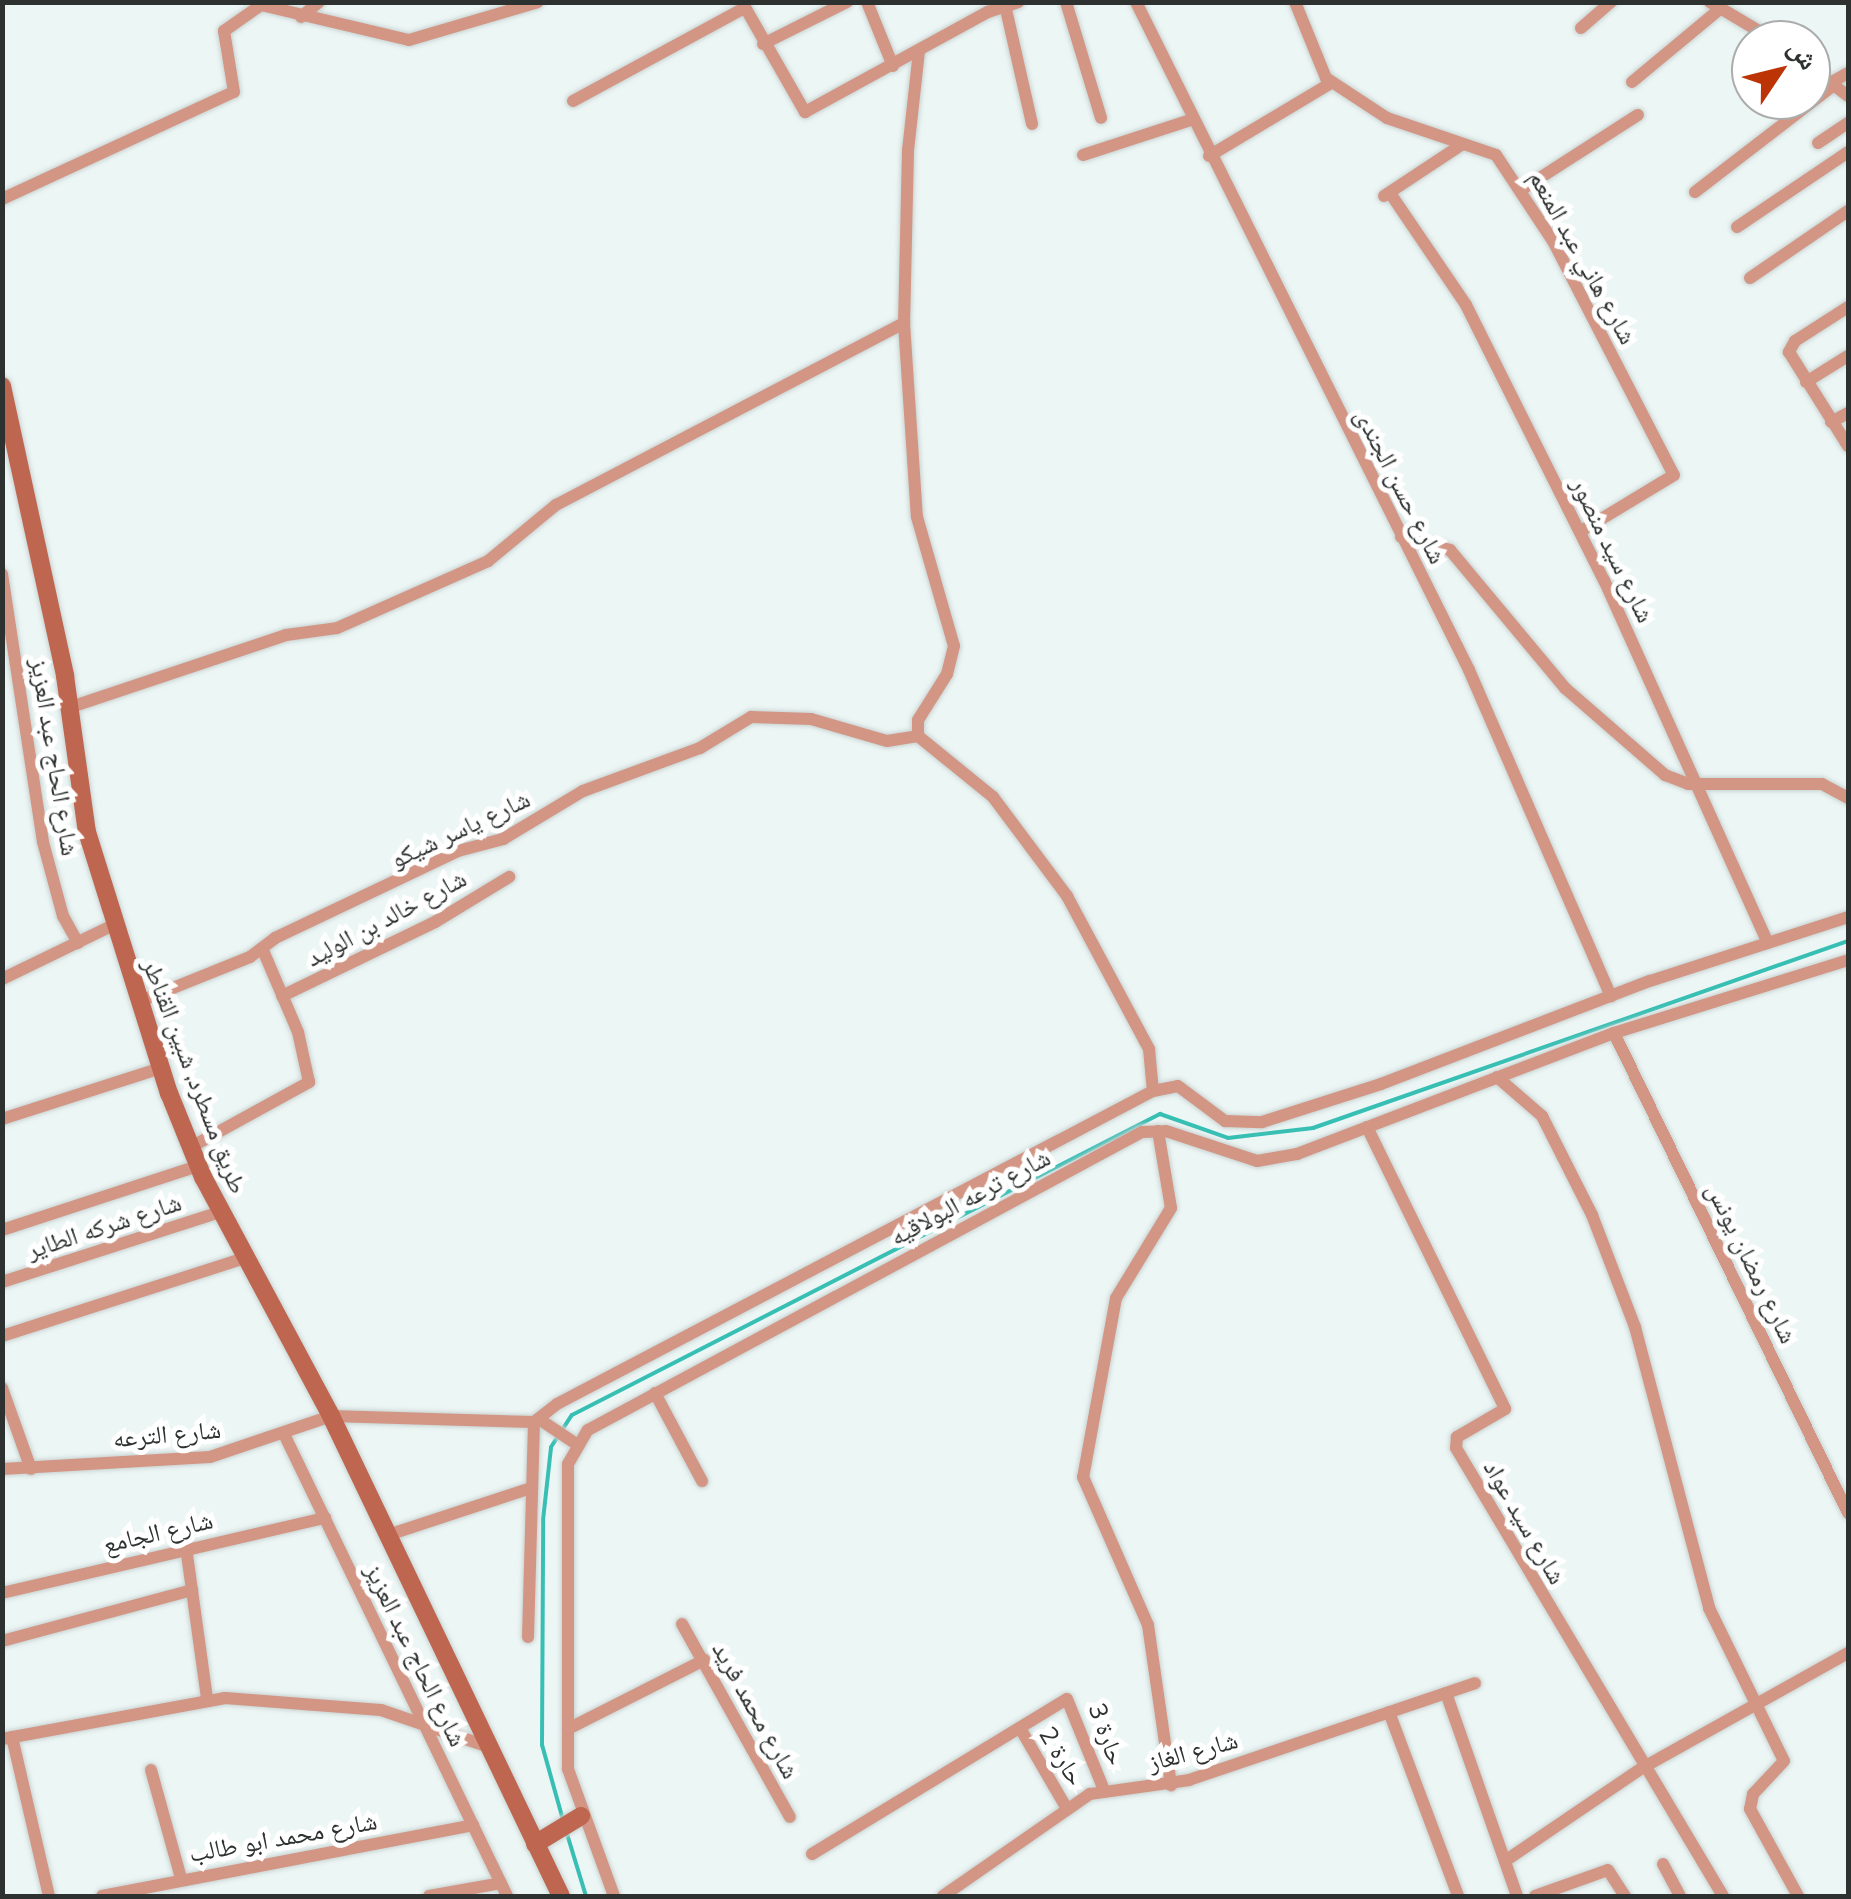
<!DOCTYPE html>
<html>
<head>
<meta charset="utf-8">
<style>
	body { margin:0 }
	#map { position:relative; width:1851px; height:1899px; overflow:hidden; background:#ecf6f5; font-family:Mulish,"Noto Naskh Arabic",sans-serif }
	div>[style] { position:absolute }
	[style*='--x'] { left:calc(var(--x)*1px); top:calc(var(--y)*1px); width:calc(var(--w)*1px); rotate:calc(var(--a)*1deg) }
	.stream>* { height:4px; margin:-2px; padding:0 2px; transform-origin:2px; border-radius:2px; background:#37bfb4 }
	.roads { filter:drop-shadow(0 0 2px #cad3d2) drop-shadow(0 0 2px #cad3d2) }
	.street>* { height:12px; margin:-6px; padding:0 6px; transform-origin:6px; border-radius:6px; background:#d39685 }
	.secondary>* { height:18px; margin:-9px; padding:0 9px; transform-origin:9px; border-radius:9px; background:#be664f }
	span { translate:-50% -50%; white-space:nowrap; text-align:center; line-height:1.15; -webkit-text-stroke:10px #fff; paint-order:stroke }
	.street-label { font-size:25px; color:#2d3130 }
	.frame { position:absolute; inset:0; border:5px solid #2d3130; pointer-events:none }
	.north { position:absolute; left:1731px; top:20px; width:100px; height:100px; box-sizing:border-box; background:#fff; border:2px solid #abadac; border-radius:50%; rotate:55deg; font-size:28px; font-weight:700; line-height:40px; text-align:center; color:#2d3130 }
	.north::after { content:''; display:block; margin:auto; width:35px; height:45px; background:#bc3305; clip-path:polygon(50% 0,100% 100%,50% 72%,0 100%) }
</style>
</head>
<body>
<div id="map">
	<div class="stream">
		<i style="--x:563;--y:1820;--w:78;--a:-105.6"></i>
		<i style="--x:542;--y:1745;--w:225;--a:-89.7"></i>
		<i style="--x:543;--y:1520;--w:73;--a:-83.7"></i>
		<i style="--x:551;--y:1447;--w:38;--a:-57"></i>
		<i style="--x:572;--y:1415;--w:661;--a:-27.11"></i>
		<i style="--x:1160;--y:1114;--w:72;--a:19.4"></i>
		<i style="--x:1228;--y:1138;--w:86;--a:-6.7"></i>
		<i style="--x:1313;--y:1128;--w:567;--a:-19.27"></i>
		<i style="--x:567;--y:1834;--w:65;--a:73"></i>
	</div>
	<div class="roads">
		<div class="street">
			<i style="--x:742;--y:2;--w:127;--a:60.2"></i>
			<i style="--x:805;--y:112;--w:209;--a:-28.7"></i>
			<i style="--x:988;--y:12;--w:32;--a:-18"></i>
			<i style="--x:867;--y:2;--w:69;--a:67.9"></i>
			<i style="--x:1066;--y:2;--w:121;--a:73.2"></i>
			<i style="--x:1136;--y:2;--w:746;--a:63.5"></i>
			<i style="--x:1469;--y:670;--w:356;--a:66.5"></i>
			<i style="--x:1295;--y:2;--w:82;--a:67.8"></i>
			<i style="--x:1326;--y:78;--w:73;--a:33.3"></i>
			<i style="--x:1387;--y:118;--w:115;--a:18.7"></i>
			<i style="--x:1496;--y:155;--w:103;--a:56.5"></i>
			<i style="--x:1553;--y:241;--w:263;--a:62.7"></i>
			<i style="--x:1674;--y:475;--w:110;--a:148.8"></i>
			<i style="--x:1710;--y:2;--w:74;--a:30.7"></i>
			<i style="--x:1005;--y:5;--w:122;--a:77.2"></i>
			<i style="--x:301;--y:17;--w:23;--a:-40"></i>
			<i style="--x:1581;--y:28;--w:40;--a:-41"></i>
			<i style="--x:763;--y:44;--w:94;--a:-26.6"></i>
			<i style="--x:919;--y:51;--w:100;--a:96.3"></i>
			<i style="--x:908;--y:150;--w:173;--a:91.3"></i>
			<i style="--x:904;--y:323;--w:194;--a:86.2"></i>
			<i style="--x:917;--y:517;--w:134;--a:74"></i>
			<i style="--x:954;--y:646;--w:29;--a:104"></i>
			<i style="--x:947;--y:674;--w:54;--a:122.2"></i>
			<i style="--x:918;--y:720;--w:16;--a:90"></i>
			<i style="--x:918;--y:736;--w:97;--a:39.1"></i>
			<i style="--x:993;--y:797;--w:124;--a:53.2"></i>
			<i style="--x:1067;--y:896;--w:174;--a:61.8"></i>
			<i style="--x:1149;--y:1049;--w:42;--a:84.6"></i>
			<i style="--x:1811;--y:68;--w:46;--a:37.1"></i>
			<i style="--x:1632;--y:82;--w:114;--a:-39.7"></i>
			<i style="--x:1830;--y:83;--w:21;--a:-29"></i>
			<i style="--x:573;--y:101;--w:195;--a:-28.5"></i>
			<i style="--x:1818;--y:143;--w:36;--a:-34"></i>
			<i style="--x:1083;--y:155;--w:114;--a:-18"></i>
			<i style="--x:1209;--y:156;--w:142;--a:-30.9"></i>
			<i style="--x:1521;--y:190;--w:139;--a:-32.7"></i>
			<i style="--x:1695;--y:192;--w:175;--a:-37.6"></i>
			<i style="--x:1390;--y:193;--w:135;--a:55.8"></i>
			<i style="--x:1466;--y:305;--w:308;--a:63.4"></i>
			<i style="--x:1604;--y:580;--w:398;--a:65.7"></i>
			<i style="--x:1384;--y:196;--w:92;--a:-33.5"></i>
			<i style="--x:2;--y:199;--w:255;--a:-24.8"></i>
			<i style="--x:234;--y:92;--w:62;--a:-99.3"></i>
			<i style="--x:224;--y:31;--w:45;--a:-35.1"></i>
			<i style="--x:261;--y:5;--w:152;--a:13.3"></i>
			<i style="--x:409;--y:40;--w:134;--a:-16.4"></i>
			<i style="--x:1737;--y:227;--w:134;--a:-34"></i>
			<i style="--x:1750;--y:278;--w:119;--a:-34.4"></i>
			<i style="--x:1848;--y:307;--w:63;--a:147.3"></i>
			<i style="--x:1795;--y:341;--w:13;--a:119"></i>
			<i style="--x:1789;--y:352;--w:111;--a:57.9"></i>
			<i style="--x:1806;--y:382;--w:49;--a:-31.8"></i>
			<i style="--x:1831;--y:422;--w:19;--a:-28"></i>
			<i style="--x:1401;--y:537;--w:51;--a:14.9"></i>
			<i style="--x:1450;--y:550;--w:180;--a:50.2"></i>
			<i style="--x:1565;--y:688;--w:133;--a:41"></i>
			<i style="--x:1665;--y:775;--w:25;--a:21"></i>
			<i style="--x:1688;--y:784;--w:134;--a:0"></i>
			<i style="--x:1822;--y:784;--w:30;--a:28"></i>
			<i style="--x:2;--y:574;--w:271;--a:81.3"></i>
			<i style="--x:43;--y:842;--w:77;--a:74.9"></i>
			<i style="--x:63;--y:916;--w:31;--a:61"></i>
			<i style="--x:71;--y:707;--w:227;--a:-18.5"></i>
			<i style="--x:286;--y:635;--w:51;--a:-7.8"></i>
			<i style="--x:337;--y:628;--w:165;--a:-23.9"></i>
			<i style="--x:488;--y:561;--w:88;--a:-39.5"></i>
			<i style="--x:556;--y:505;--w:393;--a:-27.6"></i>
			<i style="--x:2;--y:979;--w:123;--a:-25.9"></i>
			<i style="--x:282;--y:996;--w:170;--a:-25.8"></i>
			<i style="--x:435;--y:922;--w:87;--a:-31.3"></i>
			<i style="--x:138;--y:1002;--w:121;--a:-21.9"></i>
			<i style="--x:250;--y:957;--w:31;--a:-37"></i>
			<i style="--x:275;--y:938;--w:203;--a:-25.4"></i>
			<i style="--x:458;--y:851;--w:47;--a:-14.9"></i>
			<i style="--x:503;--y:839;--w:93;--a:-31"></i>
			<i style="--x:583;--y:791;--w:125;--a:-20.2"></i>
			<i style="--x:700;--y:748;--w:60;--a:-31.3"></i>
			<i style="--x:751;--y:717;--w:60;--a:1.9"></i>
			<i style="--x:811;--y:719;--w:79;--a:16.1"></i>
			<i style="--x:887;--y:741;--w:31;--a:-9"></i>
			<i style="--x:1614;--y:1033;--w:534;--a:64.01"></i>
			<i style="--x:1497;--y:1077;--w:60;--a:40.9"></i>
			<i style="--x:1542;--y:1116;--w:111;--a:63.2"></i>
			<i style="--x:1592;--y:1215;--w:120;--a:69"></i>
			<i style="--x:1635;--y:1327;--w:291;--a:75.2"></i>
			<i style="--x:1709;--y:1608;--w:170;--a:63.9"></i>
			<i style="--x:1784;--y:1761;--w:45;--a:133.2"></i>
			<i style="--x:1753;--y:1794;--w:15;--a:101"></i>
			<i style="--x:1750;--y:1809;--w:99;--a:61.1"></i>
			<i style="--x:2;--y:1119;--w:167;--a:-17.8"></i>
			<i style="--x:1367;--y:1127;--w:314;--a:63.9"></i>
			<i style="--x:1505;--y:1409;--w:56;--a:149.7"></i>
			<i style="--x:1457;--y:1437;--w:11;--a:95"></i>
			<i style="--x:1456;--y:1448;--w:522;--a:59.21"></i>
			<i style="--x:1158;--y:1131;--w:78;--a:80.4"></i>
			<i style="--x:1171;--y:1208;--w:105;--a:121.4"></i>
			<i style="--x:1116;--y:1298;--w:182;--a:100.4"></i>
			<i style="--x:1083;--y:1477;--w:162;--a:66.3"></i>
			<i style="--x:1148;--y:1625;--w:162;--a:81.8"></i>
			<i style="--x:191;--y:1147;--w:135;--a:-28.8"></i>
			<i style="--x:309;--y:1082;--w:51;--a:-102.4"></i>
			<i style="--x:298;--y:1032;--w:91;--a:-113.2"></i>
			<i style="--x:2;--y:1230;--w:206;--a:-18.1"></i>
			<i style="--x:2;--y:1282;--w:229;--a:-17.8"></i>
			<i style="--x:2;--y:1336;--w:255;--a:-17.8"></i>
			<i style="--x:2;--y:1388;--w:86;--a:70.3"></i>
			<i style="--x:655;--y:1393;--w:100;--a:61.9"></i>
			<i style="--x:539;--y:1419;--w:43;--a:33.7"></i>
			<i style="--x:284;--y:1434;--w:513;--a:64.23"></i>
			<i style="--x:2;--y:1469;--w:208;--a:-3.3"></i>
			<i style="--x:210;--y:1457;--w:128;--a:-18.7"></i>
			<i style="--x:331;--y:1416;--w:203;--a:1.7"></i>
			<i style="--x:534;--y:1422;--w:29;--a:-38"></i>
			<i style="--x:557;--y:1404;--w:673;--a:-27.71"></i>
			<i style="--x:1153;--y:1091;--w:25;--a:-11"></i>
			<i style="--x:1178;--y:1086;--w:59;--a:36.7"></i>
			<i style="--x:1225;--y:1121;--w:37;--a:2"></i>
			<i style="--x:1262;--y:1122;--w:125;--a:-17.7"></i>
			<i style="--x:1381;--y:1084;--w:288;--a:-21"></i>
			<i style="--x:1650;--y:981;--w:208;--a:-17.9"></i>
			<i style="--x:388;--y:1535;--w:151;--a:-18.2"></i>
			<i style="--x:186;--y:1547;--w:153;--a:82.1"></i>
			<i style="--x:2;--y:1593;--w:332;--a:-13.1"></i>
			<i style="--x:682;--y:1624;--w:221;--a:60.8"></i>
			<i style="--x:528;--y:1637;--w:215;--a:-88.4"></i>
			<i style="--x:2;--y:1641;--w:197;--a:-15"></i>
			<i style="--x:1446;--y:1693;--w:215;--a:70.7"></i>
			<i style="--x:1389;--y:1712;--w:197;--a:69.4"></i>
			<i style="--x:1020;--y:1728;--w:91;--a:59.8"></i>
			<i style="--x:568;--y:1729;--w:153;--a:-26.9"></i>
			<i style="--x:12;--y:1737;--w:163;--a:76.9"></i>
			<i style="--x:2;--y:1739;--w:227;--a:-10.4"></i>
			<i style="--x:225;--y:1698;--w:156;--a:4.4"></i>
			<i style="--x:381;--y:1710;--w:111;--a:18.9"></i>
			<i style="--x:151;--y:1770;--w:112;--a:74.5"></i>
			<i style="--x:812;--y:1854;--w:298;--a:-31.3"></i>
			<i style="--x:1067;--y:1699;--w:98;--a:67.9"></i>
			<i style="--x:1505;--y:1861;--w:166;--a:-34.2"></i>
			<i style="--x:1642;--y:1768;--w:236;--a:-29.2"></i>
			<i style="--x:1663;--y:1864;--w:36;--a:62"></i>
			<i style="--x:102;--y:1896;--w:378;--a:-10.8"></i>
			<i style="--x:429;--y:1896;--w:73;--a:-10.2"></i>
			<i style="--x:614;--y:1896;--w:135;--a:-109.9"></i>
			<i style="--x:568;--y:1769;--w:305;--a:-90"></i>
			<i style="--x:568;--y:1464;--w:39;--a:-60"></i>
			<i style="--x:588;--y:1430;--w:629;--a:-28.28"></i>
			<i style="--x:1142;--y:1132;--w:24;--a:-2"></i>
			<i style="--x:1166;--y:1131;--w:96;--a:18.2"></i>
			<i style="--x:1257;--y:1161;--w:41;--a:-9.9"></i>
			<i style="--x:1297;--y:1154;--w:339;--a:-20.9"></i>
			<i style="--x:1614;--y:1033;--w:245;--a:-17.3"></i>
			<i style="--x:943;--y:1896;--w:179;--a:-34.8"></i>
			<i style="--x:1090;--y:1794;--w:100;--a:-8"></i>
			<i style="--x:1189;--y:1780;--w:302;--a:-18.7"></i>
			<i style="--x:1535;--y:1896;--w:77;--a:-19.6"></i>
			<i style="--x:1608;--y:1870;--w:31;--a:57"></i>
		</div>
		<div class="secondary">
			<i style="--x:2;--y:386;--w:297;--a:77.7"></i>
			<i style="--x:65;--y:676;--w:158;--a:82"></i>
			<i style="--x:87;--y:832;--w:274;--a:72.6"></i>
			<i style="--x:169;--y:1093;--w:91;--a:68"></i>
			<i style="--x:203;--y:1177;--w:271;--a:61.8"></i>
			<i style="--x:331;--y:1416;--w:532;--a:64.4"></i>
			<i style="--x:535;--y:1844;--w:54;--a:-31.3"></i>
		</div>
	</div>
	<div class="street-label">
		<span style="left:1583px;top:257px;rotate:61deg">شارع هاني عبد المنعم</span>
		<span style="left:1401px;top:486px;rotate:63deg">شارع حسن الجندى</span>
		<span style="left:1613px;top:550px;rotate:64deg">شارع سيد منصور</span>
		<span style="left:55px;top:757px;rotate:81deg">شارع الحاج عبد العزيز</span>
		<span style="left:460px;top:829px;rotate:-25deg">شارع ياسر شيكو</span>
		<span style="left:386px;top:918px;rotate:-28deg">شارع خالد بن الوليد</span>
		<span style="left:195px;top:1076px;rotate:69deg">طريق مسطرد, شبين القناطر</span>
		<span style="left:970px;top:1197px;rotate:-28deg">شارع ترعه البولاقيه</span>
		<span style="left:104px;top:1226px;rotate:-18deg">شارع شركه الطاير</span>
		<span style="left:1752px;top:1263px;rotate:64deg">شارع رمضان يونس</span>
		<span style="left:167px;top:1434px;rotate:-5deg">شارع الترعه</span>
		<span style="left:1525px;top:1522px;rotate:60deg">شارع سيد عواد</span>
		<span style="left:158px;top:1532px;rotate:-13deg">شارع الجامع</span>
		<span style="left:416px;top:1655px;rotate:64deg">شارع الحاج عبد العزيز</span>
		<span style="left:756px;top:1710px;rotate:61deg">شارع محمد فريد</span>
		<span style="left:1107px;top:1734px;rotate:70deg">حارة 3</span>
		<span style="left:1193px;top:1751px;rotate:-15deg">شارع الغاز</span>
		<span style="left:1062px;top:1756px;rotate:59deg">حارة 2</span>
		<span style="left:283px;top:1837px;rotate:-10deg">شارع محمد ابو طالب</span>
	</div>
	<div class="frame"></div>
	<div class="north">ش</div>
</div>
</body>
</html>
